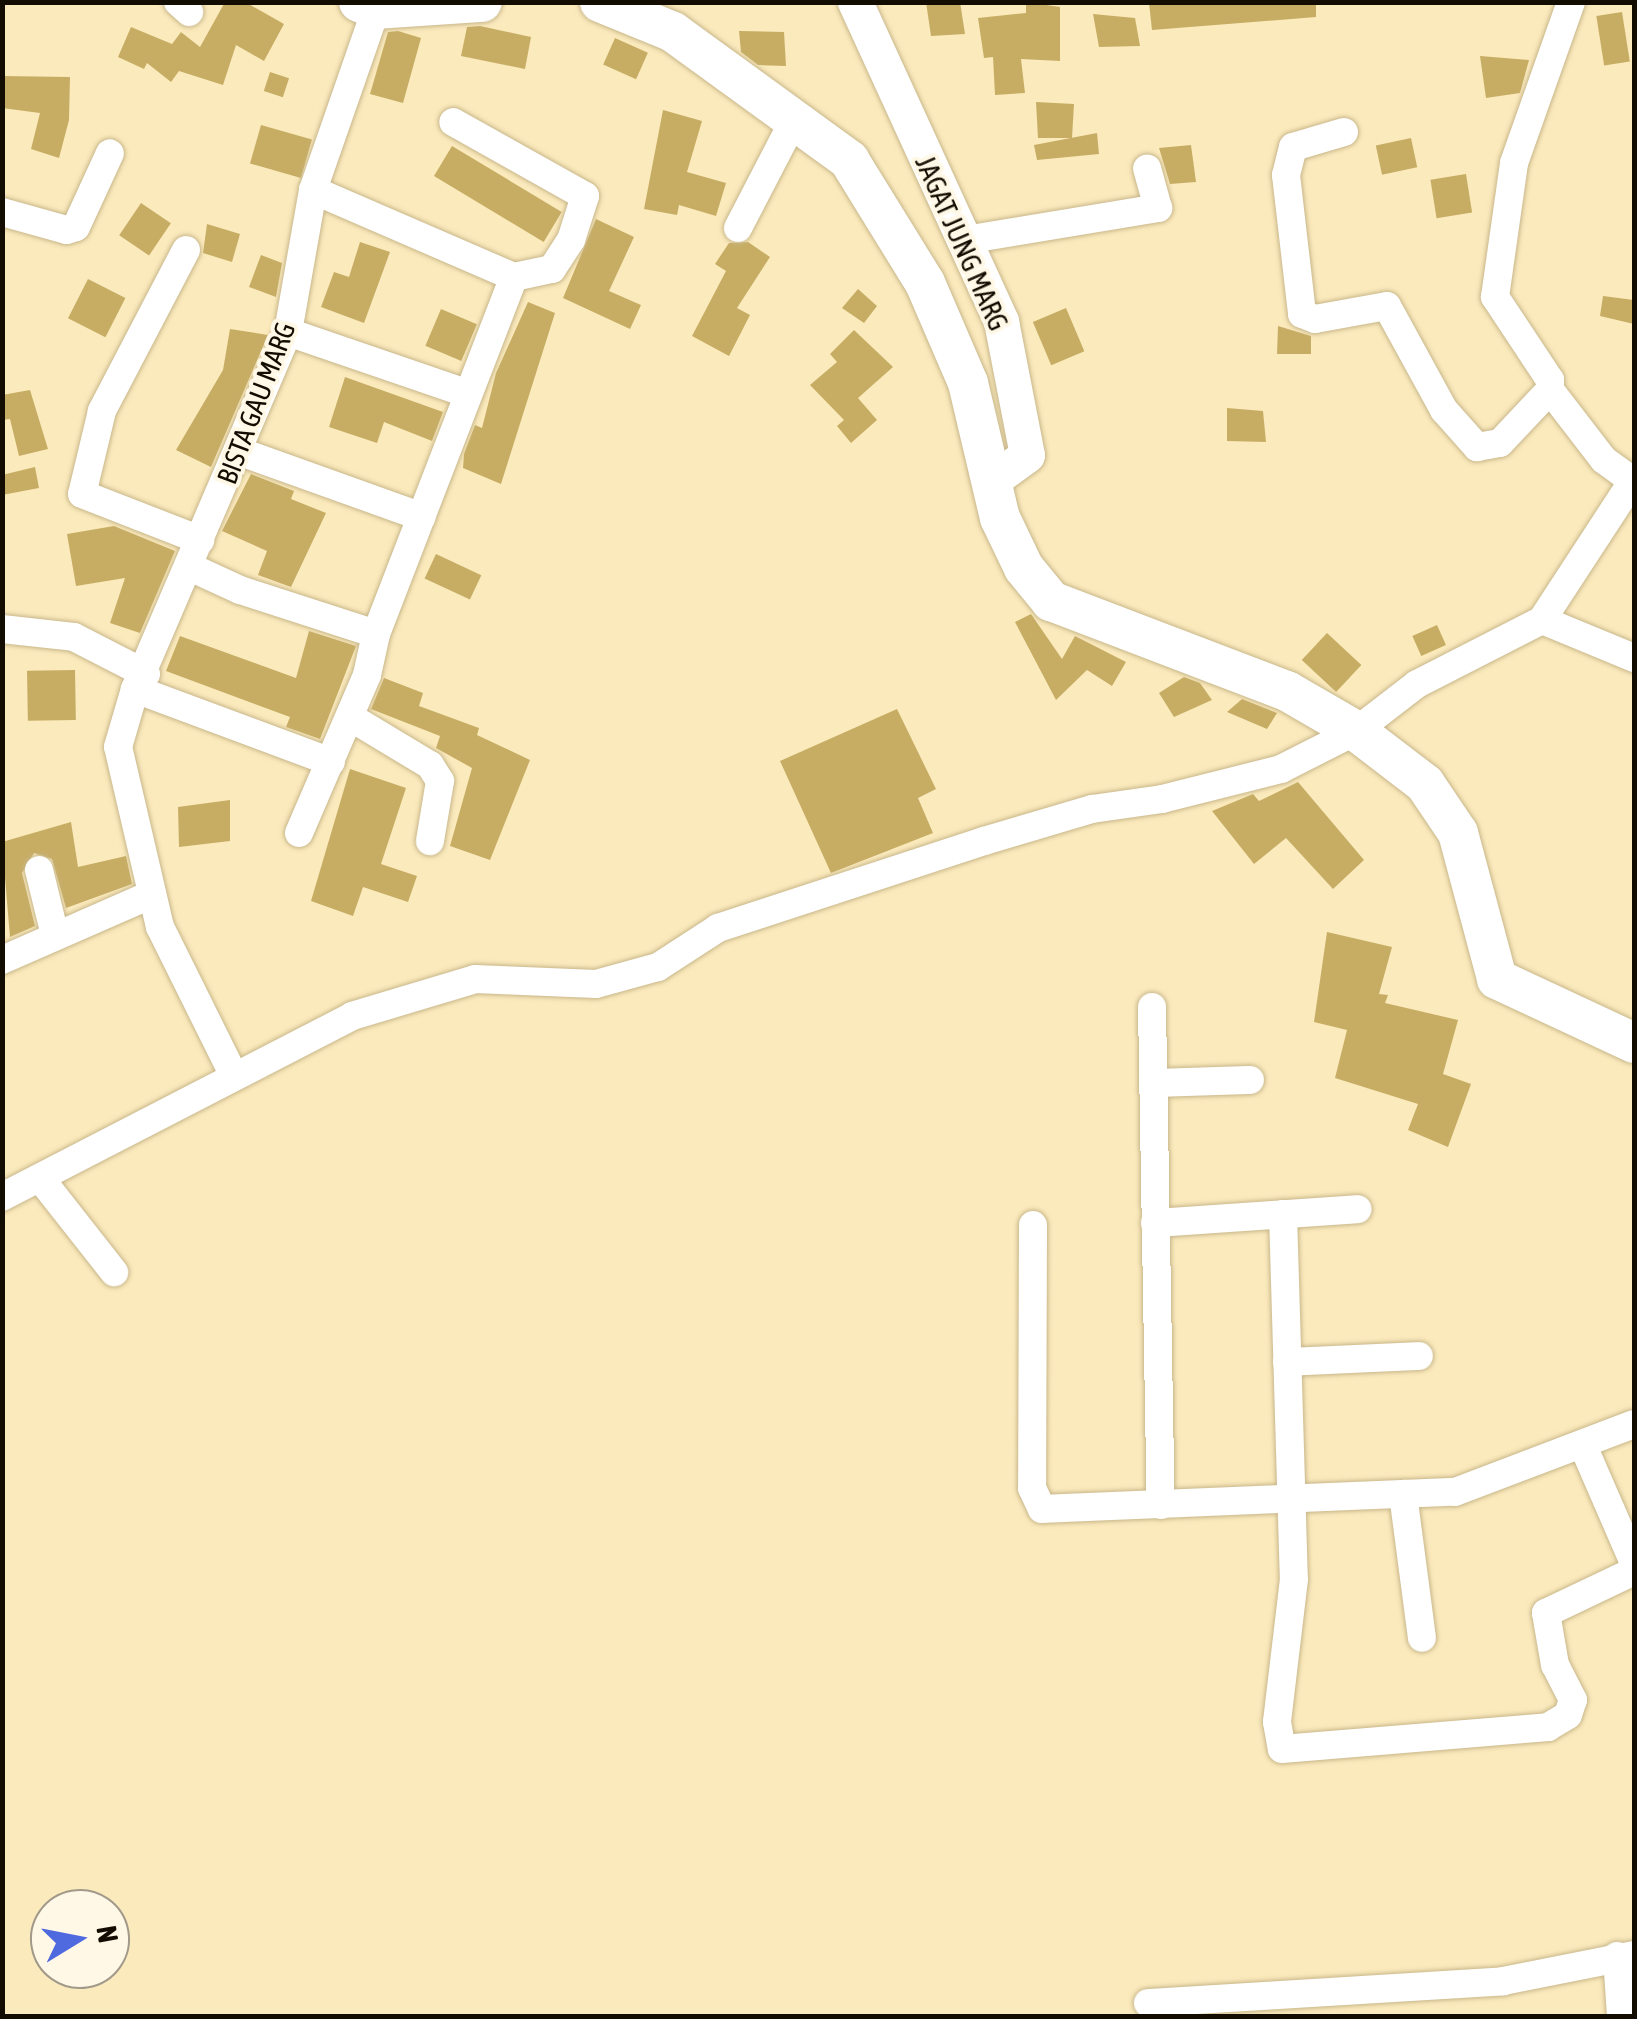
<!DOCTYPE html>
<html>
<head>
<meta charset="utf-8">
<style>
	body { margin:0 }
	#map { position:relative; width:1637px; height:2019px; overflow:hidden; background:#fbeabc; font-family:"Asap Condensed",sans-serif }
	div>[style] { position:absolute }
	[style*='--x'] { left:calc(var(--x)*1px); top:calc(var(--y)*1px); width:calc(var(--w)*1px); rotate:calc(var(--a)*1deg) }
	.building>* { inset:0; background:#c7ad64; transform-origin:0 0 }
	.roads { filter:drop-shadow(0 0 2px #c8b78b) drop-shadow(0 0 2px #c8b78b) }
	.minor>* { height:28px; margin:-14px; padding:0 14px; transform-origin:14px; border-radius:14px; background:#fff }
	.tertiary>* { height:35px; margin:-17.5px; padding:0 17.5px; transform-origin:17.5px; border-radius:17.5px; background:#fff }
	.secondary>* { height:40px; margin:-20px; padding:0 20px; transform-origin:20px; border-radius:20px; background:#fff }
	span { translate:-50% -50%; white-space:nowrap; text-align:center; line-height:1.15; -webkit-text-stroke:8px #fff8e6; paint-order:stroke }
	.street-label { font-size:28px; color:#130d01 }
	.frame { position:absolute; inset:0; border:5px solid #130d01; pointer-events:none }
	.north { position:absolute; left:30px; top:1889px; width:100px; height:100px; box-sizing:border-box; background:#fff8e6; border:2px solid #a19a8a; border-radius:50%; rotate:80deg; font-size:28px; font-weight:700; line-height:40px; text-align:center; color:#130d01 }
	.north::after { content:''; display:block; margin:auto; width:35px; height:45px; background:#4f69de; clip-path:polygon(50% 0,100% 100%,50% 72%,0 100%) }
</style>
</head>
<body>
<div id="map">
	<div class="building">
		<i style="clip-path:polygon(225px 2px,245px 2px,284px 24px,264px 61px,236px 45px,223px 85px,179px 71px,171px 82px,147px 63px,144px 69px,118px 57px,131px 27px,172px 44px,181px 32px,200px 47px)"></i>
		<i style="clip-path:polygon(926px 2px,960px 2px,965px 34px,931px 36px)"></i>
		<i style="clip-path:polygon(1026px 2px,1060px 7px,1060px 61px,1021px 59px,1025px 93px,995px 95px,993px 57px,984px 58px,978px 18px,1026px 13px)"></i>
		<i style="clip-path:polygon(1293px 2px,1316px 2px,1316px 17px,1152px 30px,1149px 3px)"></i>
		<i style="left:1622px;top:12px;width:50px;height:26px;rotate:81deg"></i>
		<i style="clip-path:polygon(1093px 14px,1135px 18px,1140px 46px,1099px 47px)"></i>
		<i style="clip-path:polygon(480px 26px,531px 37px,525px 69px,461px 56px,467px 27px)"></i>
		<i style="clip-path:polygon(398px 31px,421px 38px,403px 103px,370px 94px,388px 32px)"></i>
		<i style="clip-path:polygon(739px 31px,784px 32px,786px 66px,758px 65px,741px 52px)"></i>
		<i style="left:615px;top:38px;width:36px;height:29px;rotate:24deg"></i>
		<i style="clip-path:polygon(1480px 56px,1529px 60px,1520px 93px,1486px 98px)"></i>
		<i style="left:270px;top:72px;width:20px;height:20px;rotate:18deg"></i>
		<i style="clip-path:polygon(2px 76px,70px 77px,69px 120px,59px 158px,31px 149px,40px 113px,2px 108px)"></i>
		<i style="clip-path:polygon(1036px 102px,1074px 104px,1072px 138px,1038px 138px)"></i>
		<i style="clip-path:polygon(663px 110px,702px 121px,687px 172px,726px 183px,716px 216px,679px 205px,677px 215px,644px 209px)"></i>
		<i style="left:261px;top:125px;width:53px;height:40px;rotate:16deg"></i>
		<i style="clip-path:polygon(1097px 133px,1099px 154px,1037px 160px,1034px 145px)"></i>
		<i style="left:1411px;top:138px;width:30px;height:36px;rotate:78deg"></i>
		<i style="clip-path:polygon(1191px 145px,1196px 182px,1170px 184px,1159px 148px)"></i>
		<i style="left:452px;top:146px;width:128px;height:35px;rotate:31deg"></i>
		<i style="left:1466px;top:174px;width:39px;height:36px;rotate:81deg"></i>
		<i style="left:141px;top:203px;width:36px;height:39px;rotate:34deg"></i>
		<i style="clip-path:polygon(596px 219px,634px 237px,609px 291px,641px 305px,630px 329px,563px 298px)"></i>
		<i style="clip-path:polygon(207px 224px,240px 234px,232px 262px,203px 253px)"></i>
		<i style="clip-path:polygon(360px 242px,390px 252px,364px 323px,321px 307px,334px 272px,349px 277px)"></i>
		<i style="clip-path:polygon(748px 242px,770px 257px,737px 308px,750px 315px,729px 356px,692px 336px,726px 271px,715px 264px,729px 243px)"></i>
		<i style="clip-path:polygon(261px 255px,282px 263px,276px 297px,249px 287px)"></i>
		<i style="left:88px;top:279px;width:42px;height:44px;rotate:27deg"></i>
		<i style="clip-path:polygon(858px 289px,877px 306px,864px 323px,842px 308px)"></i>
		<i style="clip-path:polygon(1603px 296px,1634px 300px,1634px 324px,1600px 316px)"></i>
		<i style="clip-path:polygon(528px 302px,555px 313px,501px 484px,463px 468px,464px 454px,475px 425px,482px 428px,496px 373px)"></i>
		<i style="left:1066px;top:308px;width:47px;height:36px;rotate:67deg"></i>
		<i style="left:441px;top:309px;width:39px;height:40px;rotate:23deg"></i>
		<i style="clip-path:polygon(1278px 326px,1311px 336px,1311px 354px,1277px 354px)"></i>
		<i style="clip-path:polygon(230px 329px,268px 335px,211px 467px,176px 450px,223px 370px)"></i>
		<i style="clip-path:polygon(854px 330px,893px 367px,858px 398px,877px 420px,851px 443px,837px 426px,844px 420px,810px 385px,837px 362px,830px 354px)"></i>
		<i style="clip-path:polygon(345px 377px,443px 412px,432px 441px,384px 422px,377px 443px,329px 427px)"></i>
		<i style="clip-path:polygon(30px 390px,48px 449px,19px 456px,10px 419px,2px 420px,2px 395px)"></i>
		<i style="clip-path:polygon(1227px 408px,1263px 411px,1266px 442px,1227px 441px)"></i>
		<i style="clip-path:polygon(35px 467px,39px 488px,2px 495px,2px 475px)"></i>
		<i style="clip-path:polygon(251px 474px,294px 491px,291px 499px,326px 513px,291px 587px,258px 575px,267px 551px,222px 531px)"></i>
		<i style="clip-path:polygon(114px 526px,175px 551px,140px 633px,110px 623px,125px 578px,76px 586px,67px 534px)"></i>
		<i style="left:436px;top:554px;width:50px;height:27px;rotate:25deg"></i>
		<i style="clip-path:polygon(1031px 614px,1062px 659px,1075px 636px,1126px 662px,1112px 686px,1087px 670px,1056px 700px,1015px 622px)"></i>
		<i style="left:1437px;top:625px;width:22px;height:27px;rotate:66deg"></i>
		<i style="clip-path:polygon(309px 631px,356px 646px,320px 739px,286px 727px,290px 717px,166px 671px,180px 636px,296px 678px)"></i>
		<i style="left:1327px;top:633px;width:47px;height:37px;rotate:43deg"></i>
		<i style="left:75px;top:670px;width:50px;height:48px;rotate:89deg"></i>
		<i style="clip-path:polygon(1184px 677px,1200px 683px,1212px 700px,1174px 717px,1159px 693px)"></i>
		<i style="clip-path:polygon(384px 678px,423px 693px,419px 706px,479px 728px,477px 735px,530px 760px,490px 860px,450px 846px,472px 768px,436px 748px,440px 736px,371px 709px)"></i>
		<i style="clip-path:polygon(1242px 699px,1277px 713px,1267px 729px,1227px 712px)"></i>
		<i style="clip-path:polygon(897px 709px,936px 789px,918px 798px,933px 833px,831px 873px,780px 761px)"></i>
		<i style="clip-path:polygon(350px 769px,406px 788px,381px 864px,417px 876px,408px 902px,363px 887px,353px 916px,311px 901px)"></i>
		<i style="clip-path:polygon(1298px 782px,1364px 860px,1333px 889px,1286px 838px,1254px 864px,1212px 811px,1253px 794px,1259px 801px)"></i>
		<i style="clip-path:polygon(230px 800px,230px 841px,179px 847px,178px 807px)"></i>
		<i style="clip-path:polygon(71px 822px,78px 867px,126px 856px,132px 884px,66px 908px,52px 859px,34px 853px,22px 873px,35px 926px,10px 937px,2px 842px)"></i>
		<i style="clip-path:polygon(1327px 932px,1392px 947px,1379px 994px,1388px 995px,1385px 1003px,1458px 1020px,1443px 1074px,1471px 1084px,1448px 1147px,1408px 1130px,1418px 1104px,1335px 1078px,1347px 1030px,1314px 1022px)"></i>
	</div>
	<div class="roads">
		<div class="minor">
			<i style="--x:178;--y:2;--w:15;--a:42"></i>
			<i style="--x:1344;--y:132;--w:53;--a:163.6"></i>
			<i style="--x:1293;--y:147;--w:29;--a:104"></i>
			<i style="--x:1286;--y:175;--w:140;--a:83.4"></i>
			<i style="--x:1302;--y:314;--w:14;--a:21"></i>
			<i style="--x:1315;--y:319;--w:73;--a:-10.2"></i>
			<i style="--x:1387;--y:306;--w:119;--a:61.3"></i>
			<i style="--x:1444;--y:410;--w:50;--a:48.3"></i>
			<i style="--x:1477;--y:447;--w:23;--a:-10"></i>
			<i style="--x:1500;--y:443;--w:73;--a:-46.7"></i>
			<i style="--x:1550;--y:390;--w:88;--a:52.4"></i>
			<i style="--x:1604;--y:460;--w:36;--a:36"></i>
			<i style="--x:313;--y:190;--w:219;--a:23.4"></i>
			<i style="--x:514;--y:277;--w:39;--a:-12"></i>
			<i style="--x:552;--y:269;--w:35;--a:-57"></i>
			<i style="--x:571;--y:240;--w:46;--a:-72.3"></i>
			<i style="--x:585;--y:196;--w:151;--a:-150.7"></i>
			<i style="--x:2;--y:212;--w:67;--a:15.5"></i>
			<i style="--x:67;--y:230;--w:9;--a:-18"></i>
			<i style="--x:76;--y:227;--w:81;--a:-65.3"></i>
			<i style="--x:738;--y:228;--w:122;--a:-62.6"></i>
			<i style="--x:965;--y:240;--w:196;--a:-9.4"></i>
			<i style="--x:1158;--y:208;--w:41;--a:-105.4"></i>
			<i style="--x:186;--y:250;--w:182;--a:117.6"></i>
			<i style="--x:102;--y:411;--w:85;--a:103.5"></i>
			<i style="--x:82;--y:494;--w:127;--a:21.3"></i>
			<i style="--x:288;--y:332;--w:188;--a:18.9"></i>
			<i style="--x:1550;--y:390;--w:10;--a:-90"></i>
			<i style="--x:1550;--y:380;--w:100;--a:-123.5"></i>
			<i style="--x:1495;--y:297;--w:135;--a:-81.9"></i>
			<i style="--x:1514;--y:163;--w:171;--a:-70.5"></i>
			<i style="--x:238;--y:451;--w:195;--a:19.7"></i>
			<i style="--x:190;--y:567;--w:55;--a:24.7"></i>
			<i style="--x:240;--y:590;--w:143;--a:17.9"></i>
			<i style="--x:1542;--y:620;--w:100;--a:22.4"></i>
			<i style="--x:2;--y:629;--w:72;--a:6.3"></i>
			<i style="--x:74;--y:637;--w:81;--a:27.2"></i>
			<i style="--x:135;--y:689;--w:209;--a:20.4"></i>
			<i style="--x:350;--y:717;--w:93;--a:31"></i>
			<i style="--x:430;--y:765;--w:19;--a:58"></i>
			<i style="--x:440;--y:781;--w:61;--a:99.5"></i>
			<i style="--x:299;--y:833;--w:172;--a:-66.7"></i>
			<i style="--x:367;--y:675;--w:42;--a:-77.6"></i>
			<i style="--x:376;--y:634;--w:383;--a:-68.9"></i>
			<i style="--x:39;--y:870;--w:67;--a:76.2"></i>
			<i style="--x:2;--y:960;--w:164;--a:-23.7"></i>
			<i style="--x:1152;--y:1007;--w:498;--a:89"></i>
			<i style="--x:233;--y:1074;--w:164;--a:-116.4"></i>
			<i style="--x:160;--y:927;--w:185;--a:-103.1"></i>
			<i style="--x:118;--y:747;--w:60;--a:-73.7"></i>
			<i style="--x:135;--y:689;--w:388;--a:-66.8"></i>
			<i style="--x:288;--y:332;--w:144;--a:-80"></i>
			<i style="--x:313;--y:190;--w:192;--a:-70.8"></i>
			<i style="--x:1153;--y:1083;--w:97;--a:-1.8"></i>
			<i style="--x:40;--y:1178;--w:120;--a:51.8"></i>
			<i style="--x:2;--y:1197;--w:394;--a:-27.3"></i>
			<i style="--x:352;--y:1016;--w:128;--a:-16.7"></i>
			<i style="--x:475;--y:979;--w:121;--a:2.4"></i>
			<i style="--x:596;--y:984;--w:64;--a:-15.3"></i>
			<i style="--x:658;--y:967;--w:72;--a:-33"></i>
			<i style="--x:718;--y:928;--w:280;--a:-18.1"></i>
			<i style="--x:984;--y:841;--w:113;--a:-16.5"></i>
			<i style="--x:1092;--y:809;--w:71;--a:-8.1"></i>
			<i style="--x:1162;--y:799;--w:123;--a:-14.1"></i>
			<i style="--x:1281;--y:769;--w:84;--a:-26.9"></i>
			<i style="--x:1356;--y:731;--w:77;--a:-37.6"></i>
			<i style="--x:1417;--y:684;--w:140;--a:-27.1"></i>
			<i style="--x:1542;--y:620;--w:168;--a:-56.9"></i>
			<i style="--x:1283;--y:1214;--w:365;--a:88.3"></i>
			<i style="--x:1294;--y:1579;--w:144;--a:96.8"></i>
			<i style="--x:1277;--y:1722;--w:27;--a:80"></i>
			<i style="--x:1282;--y:1749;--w:267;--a:-4.7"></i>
			<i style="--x:1548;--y:1727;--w:23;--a:-31"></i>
			<i style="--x:1568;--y:1715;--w:16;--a:-72"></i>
			<i style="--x:1573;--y:1700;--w:39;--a:-117"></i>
			<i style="--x:1555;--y:1665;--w:53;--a:-99.8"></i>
			<i style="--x:1546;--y:1613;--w:98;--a:-25.5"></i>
			<i style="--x:1155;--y:1223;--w:203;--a:-3.9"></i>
			<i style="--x:1033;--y:1225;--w:263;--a:90.2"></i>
			<i style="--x:1032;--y:1488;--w:23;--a:65"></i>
			<i style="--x:1042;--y:1509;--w:413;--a:-2.4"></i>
			<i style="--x:1455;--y:1492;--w:191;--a:-20.8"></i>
			<i style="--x:1287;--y:1362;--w:132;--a:-2.6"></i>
			<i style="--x:1584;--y:1448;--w:125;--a:66.5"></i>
			<i style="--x:1403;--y:1494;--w:145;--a:82.5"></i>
			<i style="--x:1617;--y:1956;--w:60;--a:86.2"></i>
			<i style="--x:1148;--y:2003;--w:356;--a:-3.5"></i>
			<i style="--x:1503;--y:1981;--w:134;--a:-11.2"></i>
		</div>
		<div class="tertiary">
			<i style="--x:855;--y:2;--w:351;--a:65.4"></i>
			<i style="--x:1001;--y:321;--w:136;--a:79"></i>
			<i style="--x:1027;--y:455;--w:41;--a:144"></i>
		</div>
		<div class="secondary">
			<i style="--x:359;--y:2;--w:18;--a:22"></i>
			<i style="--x:376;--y:9;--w:106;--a:-3.8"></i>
			<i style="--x:600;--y:2;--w:79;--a:22.3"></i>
			<i style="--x:673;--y:32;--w:218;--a:36"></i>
			<i style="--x:849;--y:160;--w:145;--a:58.3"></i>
			<i style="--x:925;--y:283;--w:109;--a:66.7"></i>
			<i style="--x:968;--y:383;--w:139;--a:76.7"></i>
			<i style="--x:1000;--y:518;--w:55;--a:64.4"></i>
			<i style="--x:1024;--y:568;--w:43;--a:50.7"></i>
			<i style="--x:1051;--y:601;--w:253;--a:20.9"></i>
			<i style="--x:1287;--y:691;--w:80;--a:30.1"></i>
			<i style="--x:1356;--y:731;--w:87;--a:37.5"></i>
			<i style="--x:1425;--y:784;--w:59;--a:56"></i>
			<i style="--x:1458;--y:833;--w:151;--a:75"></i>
			<i style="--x:1497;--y:979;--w:151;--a:25"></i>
		</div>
	</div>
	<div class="street-label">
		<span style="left:962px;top:243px;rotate:66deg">JAGAT JUNG MARG</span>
		<span style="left:256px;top:403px;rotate:-69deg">BISTA GAU MARG</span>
	</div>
	<div class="frame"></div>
	<div class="north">N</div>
</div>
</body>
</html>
